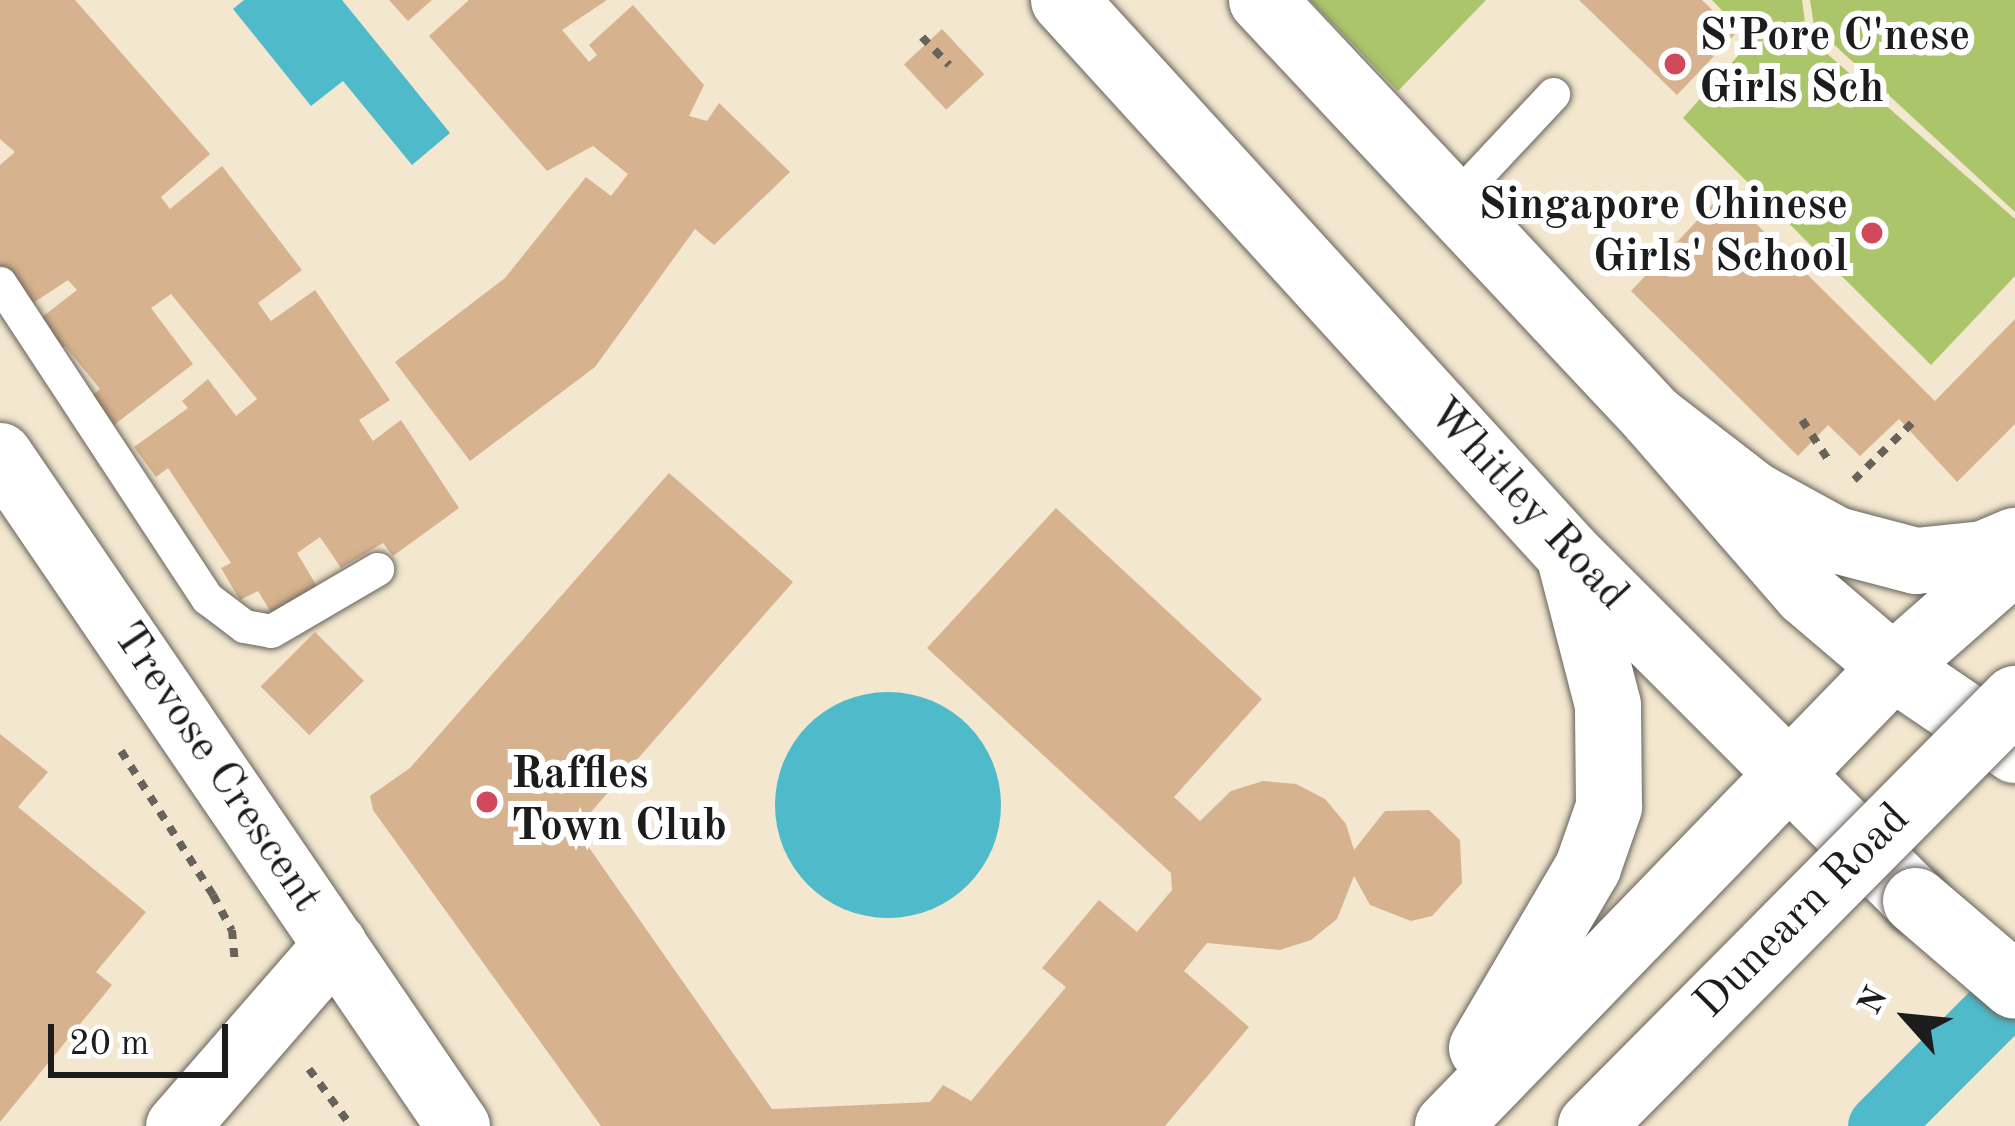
<!DOCTYPE html>
<html>
<head>
<meta charset="utf-8">
<style>
	body { margin:0 }
	#map { position:relative; width:2015px; height:1126px; overflow:hidden; background:#f3e7cf; font-family:"Old Standard TT",serif }
	div>[style] { position:absolute }
	[style*='--x'] { left:calc(var(--x)*1px); top:calc(var(--y)*1px); width:calc(var(--w)*1px); rotate:calc(var(--a)*1deg) }
	.green>* { inset:0; background:#abc56b }
	.water>* { inset:0; background:#4ebaca }
	.round { border-radius:50% }
	.canal>* { height:63px; margin:-31.5px; padding:0 31.5px; transform-origin:31.5px; border-radius:31.5px; background:#4ebaca }
	.building>* { inset:0; background:#d7b28e; transform-origin:0 0 }
	.path>* { height:8px; margin-top:-4px; transform-origin:0; background:repeating-linear-gradient(90deg,#67635b 0 9px,transparent 0 18px) }
	.roads { filter:drop-shadow(0 0 3px #67635b) drop-shadow(0 0 3px #67635b) }
	.lane>* { height:33px; margin:-16.5px; padding:0 16.5px; transform-origin:16.5px; border-radius:16.5px; background:#fff }
	.street>* { height:63px; margin:-31.5px; padding:0 31.5px; transform-origin:31.5px; border-radius:31.5px; background:#fff }
	.primary>* { height:66px; margin:-33px; padding:0 33px; transform-origin:33px; border-radius:33px; background:#fff }
	.highway>* { height:66px; margin:-33px; padding:0 33px; transform-origin:33px; border-radius:33px; background:#fff }
	.bridges { filter:drop-shadow(0 0 3px #67635b) drop-shadow(0 0 3px #67635b) }
	.primary-bridge>* { height:66px; margin:-33px; padding:0 33px; transform-origin:33px; border-radius:33px; background:#fff }
	.highway-bridge>* { height:66px; margin:-33px; padding:0 33px; transform-origin:33px; border-radius:33px; background:#fff }
	.dots>* { width:33px; height:33px; translate:-50% -50%; box-sizing:border-box; border:6px solid #fff; border-radius:50% }
	span { translate:-50% -50%; white-space:nowrap; text-align:center; line-height:1.15; -webkit-text-stroke:12px #fff; paint-order:stroke }
	.poi-label { font-size:45px; color:#1c1c1c; font-weight:700 }
	.left { translate:0 -50%; text-align:left }
	.right { translate:-100% -50%; text-align:right }
	.street-label { font-size:45px; color:#1c1c1c }
	.north { position:absolute; left:1847px; top:958px; width:120px; height:120px; -webkit-text-stroke:9px #fff; paint-order:stroke; rotate:297deg; font-size:33px; font-weight:700; line-height:48px; text-align:center; color:#1c1c1c }
	.north::after { content:''; display:block; margin:auto; width:42px; height:54px; background:#1c1c1c; clip-path:polygon(50% 0,100% 100%,50% 72%,0 100%) }
	.scale { position:absolute; left:48px; top:1024px; width:180px; height:54px; box-sizing:border-box; border:6px solid #1c1c1c; border-top:0; padding-left:15px; font-size:36px; line-height:42px; white-space:nowrap; color:#1c1c1c; -webkit-text-stroke:9px #fff; paint-order:stroke }
</style>
</head>
<body>
<div id="map">
	<div class="green">
		<i style="clip-path:polygon(1310px 0,1486px 0,1398px 91px)"></i>
		<i style="clip-path:polygon(1712px 0,1802px 0,1807px 36px,2015px 219px,2015px 276px,1931px 365px,1683px 118px,1751px 41px)"></i>
		<i style="clip-path:polygon(1810px 0,2015px 0,2015px 212px,1814px 26px)"></i>
	</div>
	<div class="water">
		<i style="clip-path:polygon(244px 0,342px 0,450px 133px,412px 165px,343px 81px,311px 106px,233px 9px)"></i>
		<i class="round" style="left:775px;top:692px;width:226px;height:226px"></i>
	</div>
	<div class="canal">
		<i style="--x:1879;--y:1126;--w:192;--a:-45"></i>
	</div>
	<div class="building">
		<i style="clip-path:polygon(0 0,75px 0,210px 154px,161px 197px,170px 209px,222px 166px,302px 270px,258px 303px,271px 321px,315px 290px,390px 400px,359px 420px,373px 441px,401px 420px,459px 508px,393px 556px,383px 543px,341px 568px,320px 537px,297px 553px,318px 588px,272px 614px,258px 591px,240px 600px,221px 568px,231px 563px,168px 468px,156px 477px,134px 447px,188px 408px,182px 401px,208px 379px,236px 416px,257px 399px,171px 294px,151px 308px,193px 364px,114px 425px,93px 395px,100px 389px,65px 346px,54px 353px,33px 324px,77px 290px,68px 280px,24px 309px,0 270px,0 165px,15px 152px,0 139px)"></i>
		<i style="clip-path:polygon(389px 0,432px 0,408px 21px)"></i>
		<i style="clip-path:polygon(469px 0,607px 0,562px 30px,589px 62px,597px 55px,589px 45px,633px 5px,704px 85px,689px 116px,707px 121px,719px 103px,790px 172px,714px 245px,695px 229px,595px 367px,470px 461px,395px 362px,505px 278px,586px 177px,611px 196px,628px 174px,593px 146px,547px 171px,429px 36px)"></i>
		<i style="clip-path:polygon(1579px 0,1702px 0,1736px 33px,1677px 95px)"></i>
		<i style="left:942px;top:29px;width:62px;height:52px;rotate:47deg"></i>
		<i style="clip-path:polygon(1724px 192px,1935px 401px,2015px 319px,2015px 424px,1957px 482px,1899px 419px,1860px 456px,1828px 425px,1798px 456px,1631px 291px)"></i>
		<i style="clip-path:polygon(669px 473px,793px 582px,576px 829px,772px 1109px,930px 1102px,943px 1085px,971px 1101px,1066px 987px,1042px 968px,1099px 900px,1137px 932px,1172px 890px,1171px 873px,927px 648px,1056px 508px,1262px 699px,1174px 797px,1200px 821px,1231px 791px,1263px 781px,1296px 784px,1325px 799px,1346px 824px,1354px 850px,1385px 811px,1429px 810px,1460px 840px,1462px 883px,1432px 916px,1411px 921px,1370px 905px,1354px 876px,1337px 919px,1311px 940px,1280px 950px,1207px 943px,1184px 971px,1249px 1027px,1165px 1126px,601px 1126px,373px 810px,370px 796px,410px 768px)"></i>
		<i style="left:315px;top:632px;width:69px;height:77px;rotate:45deg"></i>
		<i style="clip-path:polygon(0 734px,48px 772px,18px 807px,146px 912px,96px 972px,112px 985px,0 1122px)"></i>
	</div>
	<div class="path">
		<i style="--x:922;--y:37;--w:39;--a:46"></i>
		<i style="--x:1646;--y:274;--w:17;--a:-45"></i>
		<i style="--x:1802;--y:420;--w:53;--a:56.6"></i>
		<i style="--x:1854;--y:480;--w:87;--a:-44.5"></i>
		<i style="--x:121;--y:751;--w:171;--a:57.4"></i>
		<i style="--x:213;--y:895;--w:40;--a:62"></i>
		<i style="--x:232;--y:930;--w:33;--a:85"></i>
		<i style="--x:309;--y:1069;--w:71;--a:53.6"></i>
	</div>
	<div class="roads">
		<div class="lane">
			<i style="--x:1452;--y:202;--w:148;--a:-46.9"></i>
			<i style="--x:0;--y:283;--w:377;--a:56.7"></i>
			<i style="--x:207;--y:598;--w:46;--a:37.1"></i>
			<i style="--x:244;--y:626;--w:27;--a:10"></i>
			<i style="--x:271;--y:631;--w:123;--a:-30.3"></i>
		</div>
		<div class="street">
			<i style="--x:0;--y:454;--w:813;--a:55.72"></i>
			<i style="--x:177;--y:1126;--w:241;--a:-49"></i>
		</div>
		<div class="primary">
			<i style="--x:1064;--y:0;--w:750;--a:47.65"></i>
			<i style="--x:1569;--y:554;--w:491;--a:45"></i>
			<i style="--x:1262;--y:0;--w:572;--a:46.84"></i>
			<i style="--x:1653;--y:417;--w:233;--a:49"></i>
			<i style="--x:1806;--y:593;--w:114;--a:40.4"></i>
			<i style="--x:1893;--y:667;--w:148;--a:34.2"></i>
		</div>
		<div class="highway">
			<i style="--x:1653;--y:417;--w:128;--a:37.7"></i>
			<i style="--x:1754;--y:495;--w:94;--a:28.8"></i>
			<i style="--x:1836;--y:540;--w:83;--a:14.7"></i>
			<i style="--x:1916;--y:561;--w:68;--a:-5.9"></i>
			<i style="--x:1984;--y:554;--w:34;--a:-23"></i>
			<i style="--x:1482;--y:1048;--w:210;--a:-59.6"></i>
			<i style="--x:1588;--y:867;--w:64;--a:-70.7"></i>
			<i style="--x:1609;--y:807;--w:102;--a:-90.6"></i>
			<i style="--x:1608;--y:705;--w:156;--a:-104.5"></i>
			<i style="--x:1448;--y:1126;--w:639;--a:-45.89"></i>
			<i style="--x:1893;--y:667;--w:162;--a:-41.3"></i>
		</div>
	</div>
	<div class="bridges">
		<div class="primary-bridge">
			<i style="--x:1916;--y:901;--w:130;--a:40.6"></i>
		</div>
		<div class="highway-bridge">
			<i style="--x:1591;--y:1126;--w:602;--a:-45.2"></i>
		</div>
	</div>
	<div class="dots">
		<i style="left:1675px;top:64px;background:#d1495b"></i>
		<i style="left:1872px;top:233px;background:#d1495b"></i>
		<i style="left:487px;top:802px;background:#d1495b"></i>
	</div>
	<div class="poi-label">
		<span class="left" style="left:1699px;top:64px">S'Pore C'nese<br>Girls Sch</span>
		<span class="right" style="left:1848px;top:233px">Singapore Chinese<br>Girls' School</span>
		<span class="left" style="left:511px;top:802px">Raffles<br>Town Club</span>
	</div>
	<div class="street-label">
		<span style="left:1527px;top:505px;rotate:47deg">Whitley Road</span>
		<span style="left:216px;top:768px;rotate:56deg">Trevose Crescent</span>
		<span style="left:1803px;top:912px;rotate:-45deg">Dunearn Road</span>
	</div>
	<div class="north">N</div>
	<div class="scale">20 m</div>
</div>
</body>
</html>
